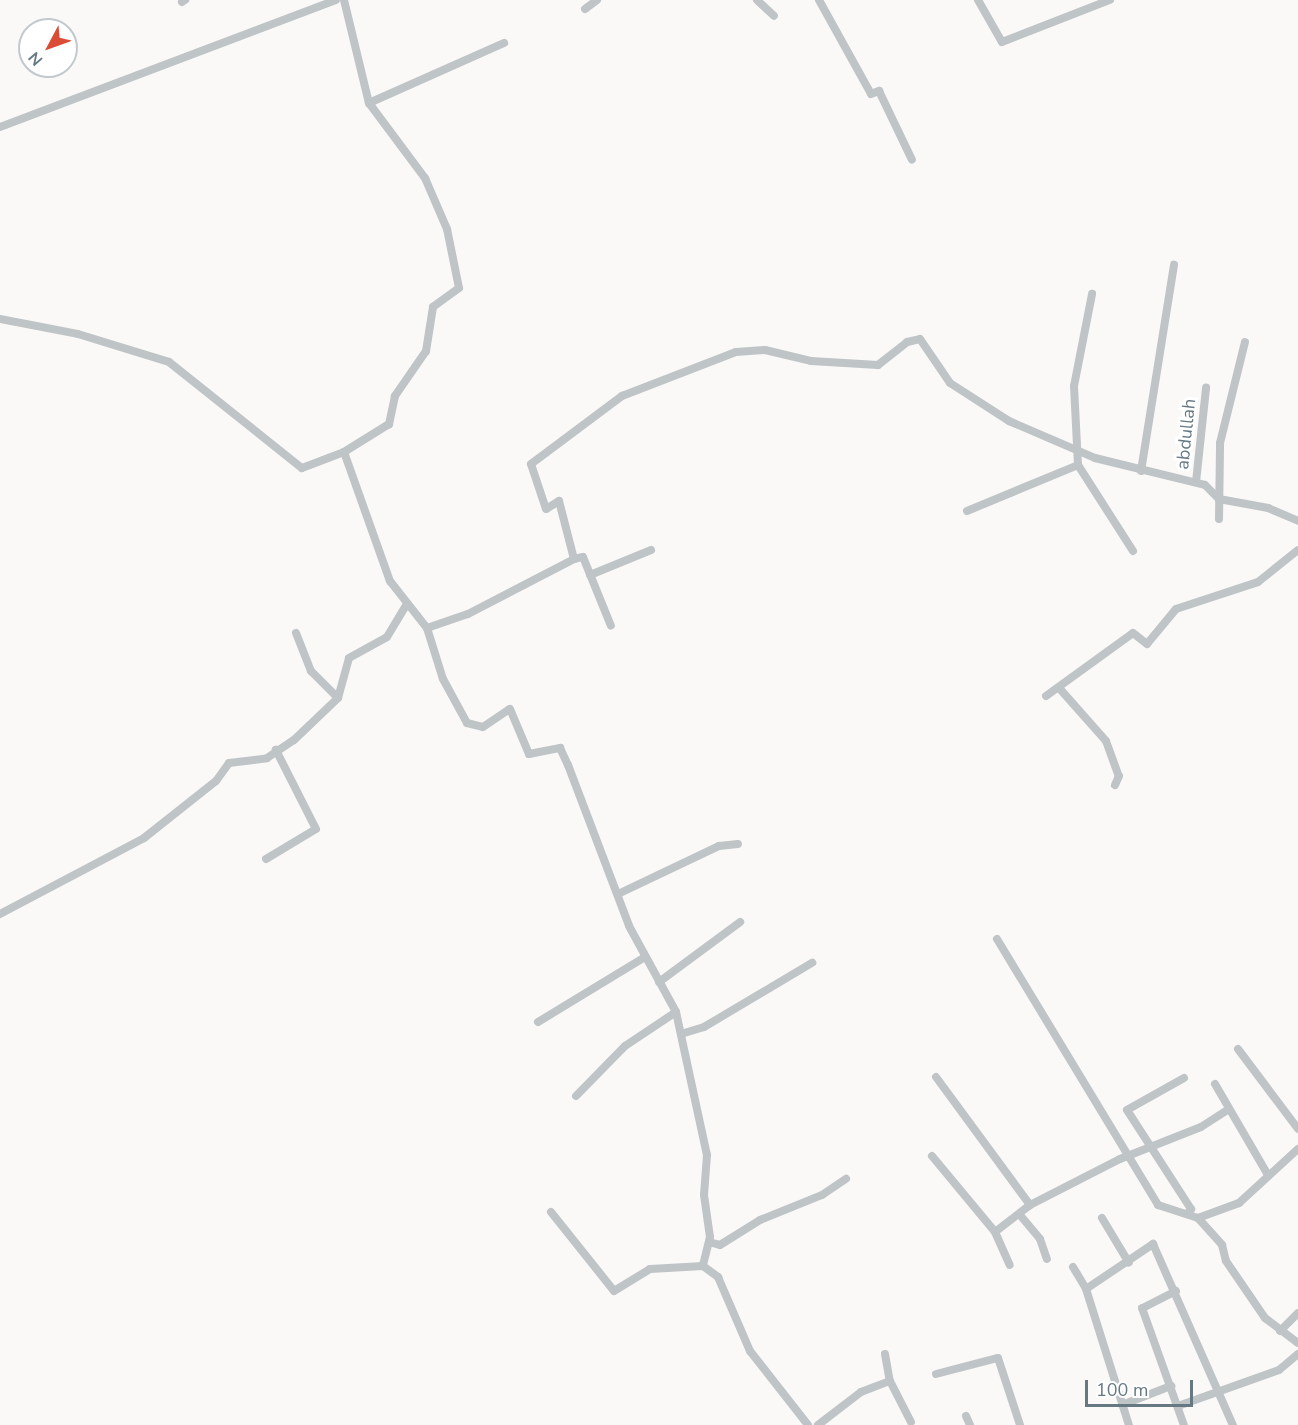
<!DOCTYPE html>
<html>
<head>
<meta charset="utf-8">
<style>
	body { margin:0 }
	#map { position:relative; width:1298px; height:1425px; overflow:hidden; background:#faf9f8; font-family:"Nunito Sans",sans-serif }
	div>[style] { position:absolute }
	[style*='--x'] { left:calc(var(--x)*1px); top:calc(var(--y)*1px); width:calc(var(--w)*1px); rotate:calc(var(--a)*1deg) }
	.minor>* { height:8px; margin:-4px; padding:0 4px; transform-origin:4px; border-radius:4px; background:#bfc4c7 }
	span { translate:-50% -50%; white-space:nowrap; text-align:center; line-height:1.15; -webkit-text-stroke:6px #fff; paint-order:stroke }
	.street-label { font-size:18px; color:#667881 }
	.north { position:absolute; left:18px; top:18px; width:60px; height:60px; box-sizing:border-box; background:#fff; border:2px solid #c2c9cd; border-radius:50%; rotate:229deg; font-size:16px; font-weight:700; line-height:24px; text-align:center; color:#667881 }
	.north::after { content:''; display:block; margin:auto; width:21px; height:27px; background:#db4c37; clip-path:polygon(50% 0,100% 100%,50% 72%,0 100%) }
	.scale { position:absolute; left:1085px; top:1380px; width:108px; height:27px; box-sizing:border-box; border:3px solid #667881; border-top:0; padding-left:8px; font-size:18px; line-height:21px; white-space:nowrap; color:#667881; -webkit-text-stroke:4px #fff; paint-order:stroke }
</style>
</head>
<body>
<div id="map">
	<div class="minor">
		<i style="--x:344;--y:0;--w:106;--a:76.4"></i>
		<i style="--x:369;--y:103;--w:94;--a:53.3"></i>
		<i style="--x:425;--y:178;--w:56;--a:66.7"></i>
		<i style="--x:447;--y:229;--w:60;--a:78.5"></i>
		<i style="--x:459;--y:288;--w:32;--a:144"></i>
		<i style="--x:433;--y:307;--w:45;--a:99"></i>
		<i style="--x:426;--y:351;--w:55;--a:124.6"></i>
		<i style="--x:395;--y:396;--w:29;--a:102"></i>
		<i style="--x:389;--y:424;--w:53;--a:148.1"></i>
		<i style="--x:344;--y:452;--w:137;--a:70.4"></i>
		<i style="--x:390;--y:581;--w:60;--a:51.8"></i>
		<i style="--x:427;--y:628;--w:53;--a:72.6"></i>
		<i style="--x:443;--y:679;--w:50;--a:61.4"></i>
		<i style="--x:467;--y:723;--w:16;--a:14"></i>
		<i style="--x:483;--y:727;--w:32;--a:-34"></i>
		<i style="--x:510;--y:709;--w:49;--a:67.1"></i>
		<i style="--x:529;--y:754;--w:32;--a:-11"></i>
		<i style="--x:560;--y:748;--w:19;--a:65"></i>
		<i style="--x:568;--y:765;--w:172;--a:69.2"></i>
		<i style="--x:629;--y:926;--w:98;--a:61.3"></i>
		<i style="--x:676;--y:1012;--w:146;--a:77.8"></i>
		<i style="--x:707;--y:1155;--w:40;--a:94.3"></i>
		<i style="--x:704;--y:1195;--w:42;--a:81.9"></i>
		<i style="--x:710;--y:1237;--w:30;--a:104"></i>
		<i style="--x:703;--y:1266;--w:19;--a:36"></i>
		<i style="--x:718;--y:1277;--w:81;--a:66.6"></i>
		<i style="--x:750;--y:1351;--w:94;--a:51.9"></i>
		<i style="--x:757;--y:0;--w:23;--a:43"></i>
		<i style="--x:819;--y:0;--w:107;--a:61"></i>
		<i style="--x:871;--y:94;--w:9;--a:-21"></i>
		<i style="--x:879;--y:91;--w:76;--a:64.4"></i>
		<i style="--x:978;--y:0;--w:48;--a:60.3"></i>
		<i style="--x:1002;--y:42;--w:116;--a:-21.3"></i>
		<i style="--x:182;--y:2;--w:4;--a:-34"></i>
		<i style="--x:585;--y:9;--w:15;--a:-37"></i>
		<i style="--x:369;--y:103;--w:148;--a:-24"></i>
		<i style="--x:0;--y:127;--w:359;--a:-20.7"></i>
		<i style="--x:0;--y:319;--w:79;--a:10.9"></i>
		<i style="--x:78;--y:334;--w:95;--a:17.1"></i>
		<i style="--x:169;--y:362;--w:170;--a:38.6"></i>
		<i style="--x:302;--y:468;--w:45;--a:-20.9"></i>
		<i style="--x:1078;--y:465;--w:102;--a:57.4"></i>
		<i style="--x:1141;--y:471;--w:209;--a:-80.9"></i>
		<i style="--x:1196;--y:482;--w:95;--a:-83.9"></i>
		<i style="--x:967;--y:511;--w:120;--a:-22.5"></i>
		<i style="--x:1078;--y:465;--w:79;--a:-92.9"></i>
		<i style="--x:1074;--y:386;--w:94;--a:-78.9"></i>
		<i style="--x:1219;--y:519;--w:76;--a:-89.2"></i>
		<i style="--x:1220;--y:443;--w:104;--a:-76.1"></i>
		<i style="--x:574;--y:559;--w:9;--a:-13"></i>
		<i style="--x:583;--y:557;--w:74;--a:67.9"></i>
		<i style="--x:590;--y:575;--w:66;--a:-22.3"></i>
		<i style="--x:427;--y:628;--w:43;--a:-18.9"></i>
		<i style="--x:468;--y:614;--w:119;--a:-27.4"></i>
		<i style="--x:574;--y:559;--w:60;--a:-104.5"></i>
		<i style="--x:559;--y:501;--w:15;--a:148"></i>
		<i style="--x:546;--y:509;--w:47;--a:-108.4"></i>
		<i style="--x:531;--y:464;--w:114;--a:-36.8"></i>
		<i style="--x:622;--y:396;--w:122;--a:-21.1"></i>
		<i style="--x:736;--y:352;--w:29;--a:-4"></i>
		<i style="--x:765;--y:350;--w:47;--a:13.4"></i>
		<i style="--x:811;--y:361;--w:67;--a:3.4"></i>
		<i style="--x:878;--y:365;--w:37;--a:-38"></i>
		<i style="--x:907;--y:342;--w:13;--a:-13"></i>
		<i style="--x:920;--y:339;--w:53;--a:55.7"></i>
		<i style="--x:950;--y:383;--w:70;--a:32.8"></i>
		<i style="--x:1009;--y:421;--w:94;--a:23.3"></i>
		<i style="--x:1095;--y:458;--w:113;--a:13.8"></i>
		<i style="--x:1205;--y:485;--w:20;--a:45"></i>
		<i style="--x:1219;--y:499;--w:50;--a:10.4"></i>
		<i style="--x:1268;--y:508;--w:33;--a:23"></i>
		<i style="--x:296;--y:633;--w:41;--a:68.5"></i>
		<i style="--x:311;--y:671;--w:38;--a:45"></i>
		<i style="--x:1060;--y:689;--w:69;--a:48.5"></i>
		<i style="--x:1106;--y:741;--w:37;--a:70"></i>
		<i style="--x:1119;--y:776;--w:10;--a:114"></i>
		<i style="--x:1046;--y:696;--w:107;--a:-35.9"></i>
		<i style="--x:1133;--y:633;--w:18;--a:38"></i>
		<i style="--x:1147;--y:644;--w:45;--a:-50.4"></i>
		<i style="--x:1176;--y:609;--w:86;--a:-18.2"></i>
		<i style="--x:1258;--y:582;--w:51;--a:-38.7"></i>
		<i style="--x:266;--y:859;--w:58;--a:-31"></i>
		<i style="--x:316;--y:829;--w:89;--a:-116.9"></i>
		<i style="--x:618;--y:894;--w:112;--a:-25.4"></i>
		<i style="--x:719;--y:846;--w:19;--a:-6"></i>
		<i style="--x:0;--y:914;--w:163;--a:-27.8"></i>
		<i style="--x:144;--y:838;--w:92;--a:-38.4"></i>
		<i style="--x:216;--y:781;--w:22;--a:-54"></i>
		<i style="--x:229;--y:763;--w:38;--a:-7"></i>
		<i style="--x:267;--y:758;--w:32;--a:-34"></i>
		<i style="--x:294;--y:740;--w:61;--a:-43.7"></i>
		<i style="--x:338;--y:698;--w:41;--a:-74.6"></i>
		<i style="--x:349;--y:658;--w:43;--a:-28.9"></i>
		<i style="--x:387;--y:637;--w:39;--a:-59"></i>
		<i style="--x:997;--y:939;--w:311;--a:58.8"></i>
		<i style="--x:1158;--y:1205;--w:42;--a:18"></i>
		<i style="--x:1198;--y:1218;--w:36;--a:48"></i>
		<i style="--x:1222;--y:1245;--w:16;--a:76"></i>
		<i style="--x:1226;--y:1261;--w:69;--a:55.6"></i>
		<i style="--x:1265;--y:1318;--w:41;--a:37.1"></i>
		<i style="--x:659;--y:982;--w:101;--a:-36.5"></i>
		<i style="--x:538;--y:1022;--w:125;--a:-31.3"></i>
		<i style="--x:681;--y:1034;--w:24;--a:-17"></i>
		<i style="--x:704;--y:1027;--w:126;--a:-30.7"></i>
		<i style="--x:1238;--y:1049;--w:100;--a:53.1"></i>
		<i style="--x:936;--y:1077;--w:159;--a:53.7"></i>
		<i style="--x:1030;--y:1205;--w:44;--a:142.4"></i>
		<i style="--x:1184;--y:1078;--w:65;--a:150.7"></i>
		<i style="--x:1127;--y:1110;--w:118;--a:57.1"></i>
		<i style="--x:1191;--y:1209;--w:5;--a:127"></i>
		<i style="--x:1215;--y:1084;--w:105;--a:59.8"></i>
		<i style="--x:576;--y:1096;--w:70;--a:-45.6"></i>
		<i style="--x:625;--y:1046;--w:61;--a:-33.7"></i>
		<i style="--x:932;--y:1156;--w:99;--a:50.3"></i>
		<i style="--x:995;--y:1232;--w:36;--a:66"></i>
		<i style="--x:1030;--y:1205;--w:101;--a:-27.1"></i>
		<i style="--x:1120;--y:1159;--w:87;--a:-21.6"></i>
		<i style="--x:1201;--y:1127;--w:33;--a:-33"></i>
		<i style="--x:551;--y:1212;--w:101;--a:51.4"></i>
		<i style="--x:614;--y:1291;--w:42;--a:-31.4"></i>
		<i style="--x:650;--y:1269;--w:53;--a:-3.2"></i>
		<i style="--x:1020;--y:1215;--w:31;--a:50"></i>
		<i style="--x:1040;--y:1239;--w:21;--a:71"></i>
		<i style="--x:1102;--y:1218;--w:52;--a:59"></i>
		<i style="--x:1198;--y:1218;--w:44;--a:-20.1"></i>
		<i style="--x:1239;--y:1203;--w:80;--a:-42.5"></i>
		<i style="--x:709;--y:1242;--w:11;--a:15"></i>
		<i style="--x:720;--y:1245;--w:47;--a:-32"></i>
		<i style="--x:760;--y:1220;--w:67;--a:-22"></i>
		<i style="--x:822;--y:1195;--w:29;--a:-34"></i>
		<i style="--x:1073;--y:1267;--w:26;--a:59"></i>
		<i style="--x:1086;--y:1289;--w:143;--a:72.5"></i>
		<i style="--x:1086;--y:1289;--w:81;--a:-33.9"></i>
		<i style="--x:1153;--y:1244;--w:198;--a:66.2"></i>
		<i style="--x:1176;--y:1291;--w:38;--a:153"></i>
		<i style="--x:1142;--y:1308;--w:124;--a:70.3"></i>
		<i style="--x:1280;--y:1331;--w:25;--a:-45"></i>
		<i style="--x:885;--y:1354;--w:27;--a:80"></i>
		<i style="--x:890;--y:1381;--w:46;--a:62.9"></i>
		<i style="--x:936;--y:1374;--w:64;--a:-14.5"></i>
		<i style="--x:998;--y:1358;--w:71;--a:71.8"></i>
		<i style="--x:1122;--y:1405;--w:53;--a:-21.2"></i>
		<i style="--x:1178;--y:1406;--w:107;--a:-19.6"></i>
		<i style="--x:1279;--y:1370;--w:25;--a:-40"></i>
		<i style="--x:966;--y:1416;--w:10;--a:66"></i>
		<i style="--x:818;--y:1425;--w:54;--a:-37.5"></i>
		<i style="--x:861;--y:1392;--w:31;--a:-21"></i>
	</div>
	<div class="street-label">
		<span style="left:1186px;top:434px;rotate:-84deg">abdullah</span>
	</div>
	<div class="north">N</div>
	<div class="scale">100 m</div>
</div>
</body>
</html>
